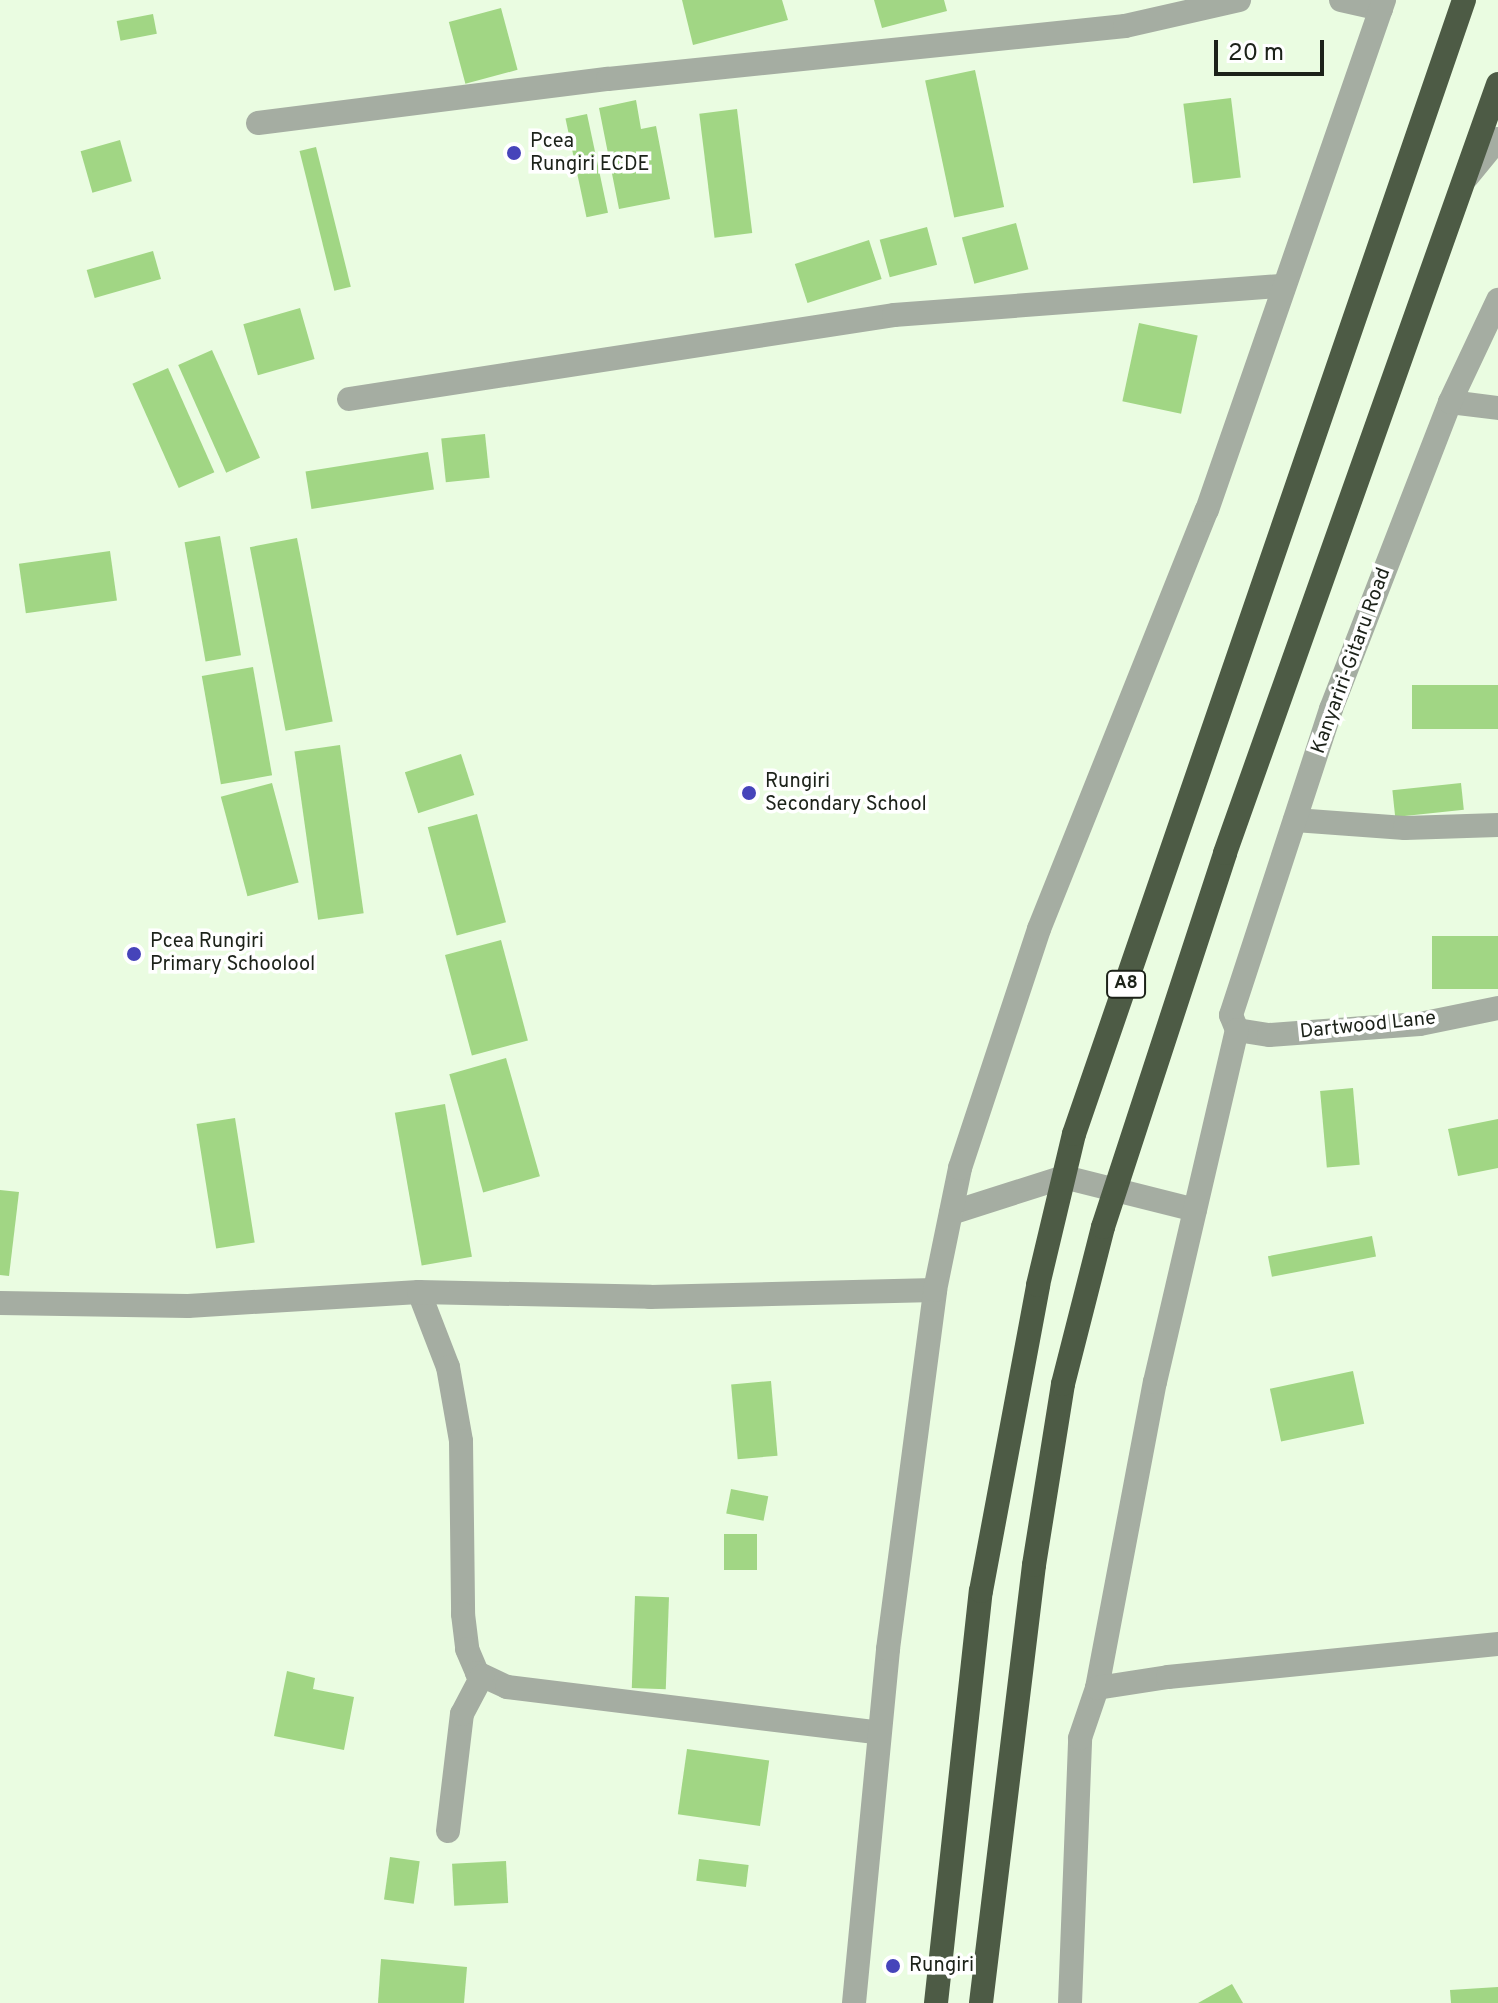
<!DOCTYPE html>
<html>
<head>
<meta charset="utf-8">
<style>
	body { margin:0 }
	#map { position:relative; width:1498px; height:2003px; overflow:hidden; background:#eafce1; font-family:Overpass,sans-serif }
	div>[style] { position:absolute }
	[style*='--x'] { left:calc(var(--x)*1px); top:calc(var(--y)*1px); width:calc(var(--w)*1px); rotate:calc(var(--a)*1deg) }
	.building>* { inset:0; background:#a1d684; transform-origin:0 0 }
	.minor>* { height:24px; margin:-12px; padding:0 12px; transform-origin:12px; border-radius:12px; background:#a5ada2 }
	.highway>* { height:24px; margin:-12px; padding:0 12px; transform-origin:12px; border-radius:12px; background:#4d5b45 }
	.dots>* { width:22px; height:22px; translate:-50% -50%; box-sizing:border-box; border:4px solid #fff; border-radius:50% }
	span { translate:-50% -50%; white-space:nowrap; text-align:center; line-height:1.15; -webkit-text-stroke:7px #fff; paint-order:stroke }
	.shield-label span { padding:2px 6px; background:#fff; border:2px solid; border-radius:6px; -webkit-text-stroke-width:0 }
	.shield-label { font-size:18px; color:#1c2219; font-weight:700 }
	.poi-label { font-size:20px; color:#1c2219 }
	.left { translate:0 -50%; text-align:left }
	.street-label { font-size:20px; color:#1c2219 }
	.scale { position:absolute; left:1214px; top:40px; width:110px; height:36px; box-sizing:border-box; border:4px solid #1c2219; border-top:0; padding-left:10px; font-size:24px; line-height:28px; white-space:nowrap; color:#1c2219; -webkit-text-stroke:6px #fff; paint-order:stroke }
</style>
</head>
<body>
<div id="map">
	<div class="building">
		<i style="clip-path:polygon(682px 0,782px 0,788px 20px,693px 45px)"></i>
		<i style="clip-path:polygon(874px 0,944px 0,947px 11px,882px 28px)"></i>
		<i style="left:501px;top:8px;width:64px;height:54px;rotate:75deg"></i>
		<i style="left:153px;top:14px;width:20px;height:37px;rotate:79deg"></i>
		<i style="left:975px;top:70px;width:140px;height:51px;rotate:78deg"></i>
		<i style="left:1231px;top:98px;width:80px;height:48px;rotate:83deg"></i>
		<i style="clip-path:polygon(636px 100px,641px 129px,656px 126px,670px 199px,619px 209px,599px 108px)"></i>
		<i style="left:737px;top:109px;width:125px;height:38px;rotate:83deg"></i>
		<i style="left:587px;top:114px;width:101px;height:22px;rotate:78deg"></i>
		<i style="left:120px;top:140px;width:43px;height:41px;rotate:74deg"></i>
		<i style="left:316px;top:147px;width:144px;height:17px;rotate:76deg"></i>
		<i style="left:1016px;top:223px;width:48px;height:56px;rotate:75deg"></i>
		<i style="left:927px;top:227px;width:39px;height:49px;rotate:75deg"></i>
		<i style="left:869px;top:240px;width:41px;height:78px;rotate:72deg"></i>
		<i style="left:153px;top:251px;width:29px;height:69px;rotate:74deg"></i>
		<i style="left:300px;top:308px;width:53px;height:59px;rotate:74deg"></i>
		<i style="left:1139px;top:323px;width:60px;height:80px;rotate:12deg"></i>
		<i style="left:212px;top:350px;width:118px;height:37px;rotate:66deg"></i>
		<i style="left:168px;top:368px;width:114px;height:39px;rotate:66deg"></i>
		<i style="left:485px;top:434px;width:44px;height:44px;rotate:84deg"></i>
		<i style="left:428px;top:452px;width:38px;height:124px;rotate:81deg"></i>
		<i style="left:220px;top:536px;width:121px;height:36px;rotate:80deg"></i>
		<i style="left:297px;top:538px;width:187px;height:48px;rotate:79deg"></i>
		<i style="left:110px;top:551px;width:50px;height:92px;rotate:82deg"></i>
		<i style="left:253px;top:667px;width:110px;height:52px;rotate:80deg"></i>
		<i style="left:1498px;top:685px;width:44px;height:86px;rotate:90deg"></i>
		<i style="left:340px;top:745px;width:170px;height:46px;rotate:82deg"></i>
		<i style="left:461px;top:754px;width:43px;height:59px;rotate:72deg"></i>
		<i style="left:272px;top:783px;width:103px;height:53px;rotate:75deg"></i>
		<i style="left:1461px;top:783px;width:27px;height:69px;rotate:84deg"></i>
		<i style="left:477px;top:814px;width:112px;height:51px;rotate:75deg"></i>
		<i style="left:1498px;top:936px;width:53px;height:66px;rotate:90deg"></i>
		<i style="left:501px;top:940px;width:104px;height:58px;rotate:75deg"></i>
		<i style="left:506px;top:1058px;width:123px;height:59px;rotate:74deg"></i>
		<i style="left:1353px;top:1088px;width:77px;height:33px;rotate:85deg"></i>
		<i style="left:445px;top:1104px;width:155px;height:51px;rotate:80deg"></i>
		<i style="left:235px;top:1118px;width:126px;height:39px;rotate:81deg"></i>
		<i style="clip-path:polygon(1498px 1119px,1498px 1168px,1458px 1176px,1448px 1129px)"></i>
		<i style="clip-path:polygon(0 1190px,19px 1192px,9px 1276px,0 1275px)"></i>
		<i style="left:1372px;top:1236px;width:21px;height:106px;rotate:79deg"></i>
		<i style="left:1353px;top:1371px;width:54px;height:85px;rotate:78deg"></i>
		<i style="left:771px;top:1381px;width:75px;height:40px;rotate:85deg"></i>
		<i style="left:731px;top:1489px;width:38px;height:25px;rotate:11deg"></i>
		<i style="left:724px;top:1534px;width:33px;height:36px"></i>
		<i style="left:635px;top:1596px;width:34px;height:92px;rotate:2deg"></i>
		<i style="clip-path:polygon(287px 1671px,315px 1678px,313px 1689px,354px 1697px,344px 1750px,274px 1736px)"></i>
		<i style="left:687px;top:1749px;width:83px;height:66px;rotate:8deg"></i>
		<i style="left:390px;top:1857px;width:30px;height:43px;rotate:8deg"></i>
		<i style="left:699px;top:1859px;width:50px;height:22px;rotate:7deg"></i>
		<i style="left:506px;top:1861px;width:42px;height:54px;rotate:87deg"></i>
		<i style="clip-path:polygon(381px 1959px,467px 1967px,464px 2003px,378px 2003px)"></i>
		<i style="clip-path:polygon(1232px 1984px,1243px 2003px,1198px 2003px)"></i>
		<i style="clip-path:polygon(1498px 1987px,1498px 2003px,1451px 2003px,1450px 1990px)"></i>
	</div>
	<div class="minor">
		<i style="--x:1341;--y:0;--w:41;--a:12.7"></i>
		<i style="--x:258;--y:123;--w:353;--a:-7.2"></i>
		<i style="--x:608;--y:79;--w:520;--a:-5.85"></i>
		<i style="--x:1125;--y:26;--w:117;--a:-12.8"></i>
		<i style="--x:1467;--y:177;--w:49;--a:-50.8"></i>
		<i style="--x:349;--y:399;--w:551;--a:-8.76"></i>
		<i style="--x:894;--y:315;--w:391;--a:-4.3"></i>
		<i style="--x:1450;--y:402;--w:48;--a:7.1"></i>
		<i style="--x:1295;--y:820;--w:110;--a:4.2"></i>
		<i style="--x:1405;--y:828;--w:93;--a:-1.8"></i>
		<i style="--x:1237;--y:1030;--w:16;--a:-112"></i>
		<i style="--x:1231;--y:1015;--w:322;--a:-71.9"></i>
		<i style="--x:1331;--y:709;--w:329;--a:-68.8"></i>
		<i style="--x:1450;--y:402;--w:113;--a:-64.8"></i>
		<i style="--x:1237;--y:1030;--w:32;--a:9"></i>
		<i style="--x:1269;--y:1035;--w:151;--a:-4.2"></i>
		<i style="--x:1420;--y:1024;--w:80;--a:-11.6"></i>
		<i style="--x:951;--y:1213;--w:119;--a:-17.7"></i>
		<i style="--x:1064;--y:1177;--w:135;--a:14.1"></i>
		<i style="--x:419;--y:1292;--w:80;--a:68.9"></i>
		<i style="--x:448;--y:1367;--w:75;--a:80"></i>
		<i style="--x:461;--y:1441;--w:173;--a:89.3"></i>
		<i style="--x:463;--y:1614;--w:35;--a:83"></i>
		<i style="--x:467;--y:1649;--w:26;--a:67"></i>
		<i style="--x:477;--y:1673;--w:33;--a:25"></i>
		<i style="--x:507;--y:1687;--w:375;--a:7"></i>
		<i style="--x:0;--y:1303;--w:188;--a:0.9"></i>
		<i style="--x:188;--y:1306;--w:231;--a:-3.5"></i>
		<i style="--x:419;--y:1292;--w:231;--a:1.2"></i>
		<i style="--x:650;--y:1297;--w:285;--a:-1.4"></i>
		<i style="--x:1097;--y:1688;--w:311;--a:-79.3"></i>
		<i style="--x:1155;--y:1382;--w:361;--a:-76.9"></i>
		<i style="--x:448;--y:1831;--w:118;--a:-83.2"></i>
		<i style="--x:462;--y:1714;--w:43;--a:-62.2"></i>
		<i style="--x:854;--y:2003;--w:356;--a:-84.5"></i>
		<i style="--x:888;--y:1649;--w:362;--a:-82.5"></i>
		<i style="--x:935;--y:1290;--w:125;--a:-78.4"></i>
		<i style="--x:960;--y:1168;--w:252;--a:-71.7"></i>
		<i style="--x:1039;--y:929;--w:451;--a:-68.2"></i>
		<i style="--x:1207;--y:510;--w:540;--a:-70.86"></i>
		<i style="--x:1070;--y:2003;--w:265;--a:-87.8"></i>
		<i style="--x:1080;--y:1738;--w:53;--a:-71.2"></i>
		<i style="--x:1097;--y:1688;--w:72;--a:-8.8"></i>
		<i style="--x:1168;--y:1677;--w:332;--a:-5.7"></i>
	</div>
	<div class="highway">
		<i style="--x:936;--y:2003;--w:414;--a:-83.8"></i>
		<i style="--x:981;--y:1591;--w:311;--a:-79.4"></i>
		<i style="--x:1038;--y:1285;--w:155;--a:-76.6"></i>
		<i style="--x:1074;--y:1134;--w:1199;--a:-71.02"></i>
		<i style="--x:981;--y:2003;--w:441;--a:-83.1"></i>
		<i style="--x:1034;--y:1565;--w:183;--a:-80.9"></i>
		<i style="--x:1063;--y:1384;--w:162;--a:-75.7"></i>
		<i style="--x:1103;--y:1227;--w:393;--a:-71.9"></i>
		<i style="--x:1225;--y:853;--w:816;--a:-70.45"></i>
	</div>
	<div class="dots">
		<i style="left:514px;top:153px;background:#4644ba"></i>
		<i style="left:749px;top:793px;background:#4644ba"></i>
		<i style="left:134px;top:954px;background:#4644ba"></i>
		<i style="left:893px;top:1966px;background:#4644ba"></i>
	</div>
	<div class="shield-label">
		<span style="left:1126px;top:984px">A8</span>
	</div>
	<div class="poi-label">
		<span class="left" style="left:530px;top:154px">Pcea<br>Rungiri ECDE</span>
		<span class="left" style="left:765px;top:794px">Rungiri<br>Secondary School</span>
		<span class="left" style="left:150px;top:954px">Pcea Rungiri<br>Primary Schoolool</span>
		<span class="left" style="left:909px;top:1966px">Rungiri</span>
	</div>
	<div class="street-label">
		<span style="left:1352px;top:661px;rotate:-70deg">Kanyariri-Gitaru Road</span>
		<span style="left:1368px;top:1026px;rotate:-6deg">Dartwood Lane</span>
	</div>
	<div class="scale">20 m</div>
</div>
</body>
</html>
